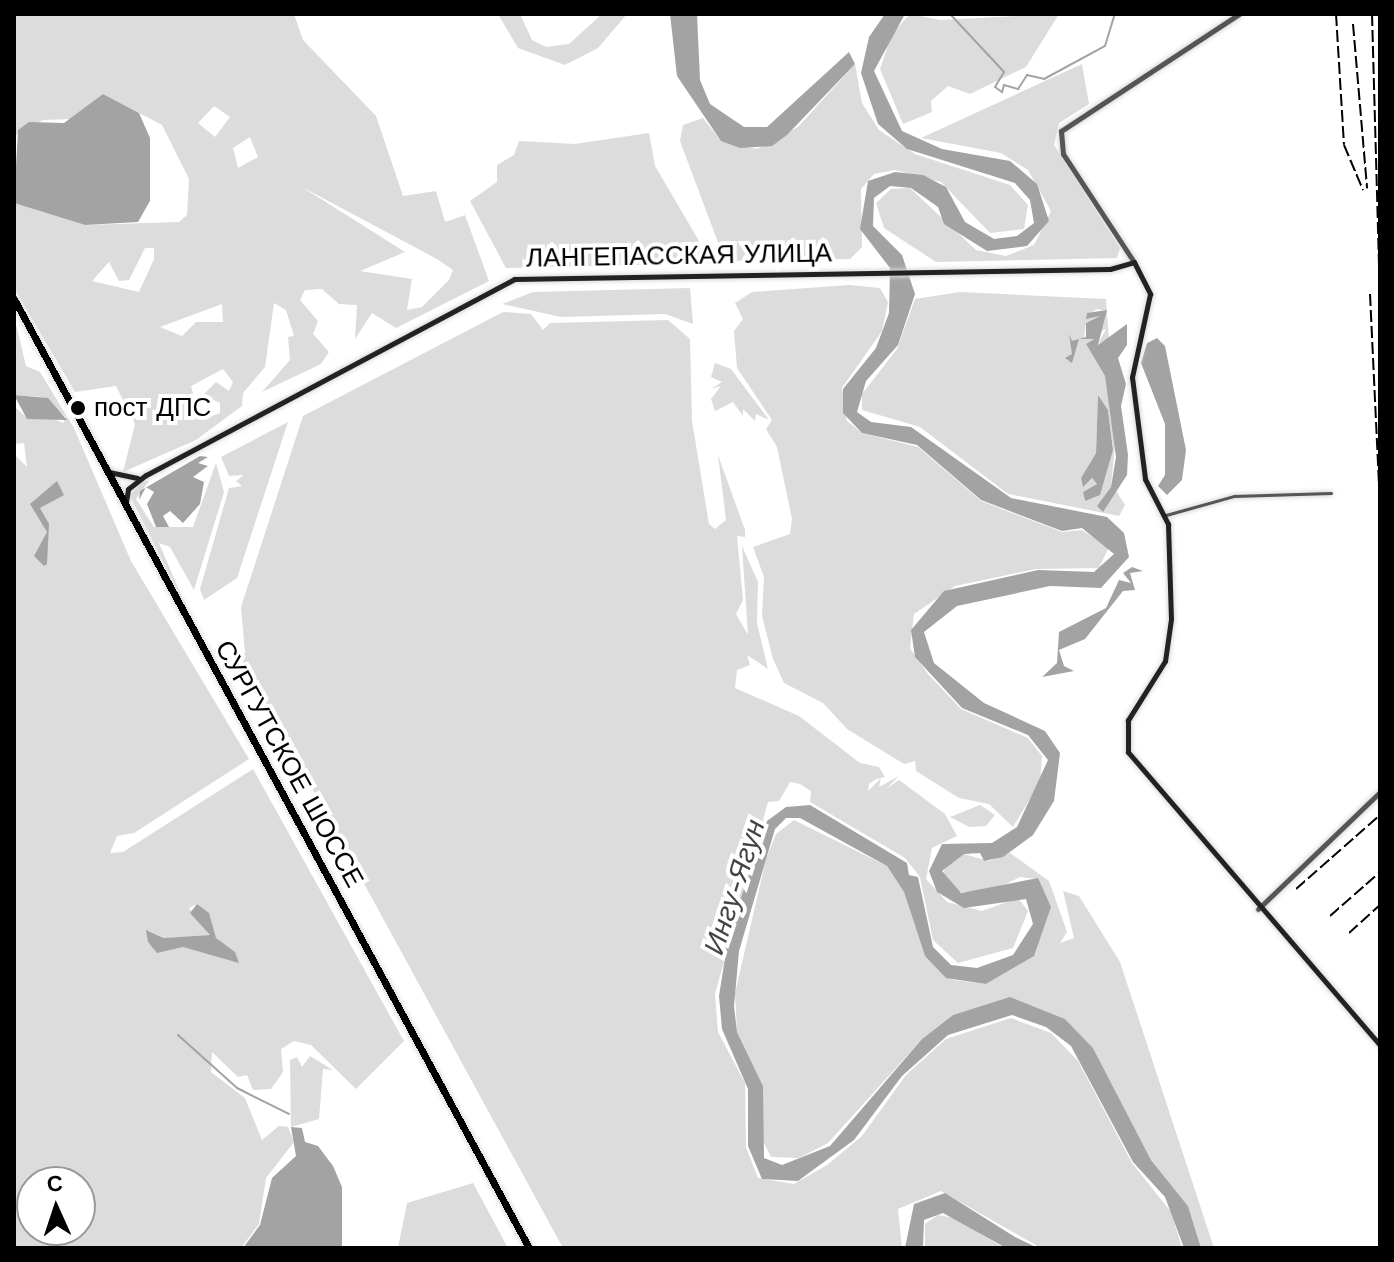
<!DOCTYPE html>
<html>
<head>
<meta charset="utf-8">
<style>
	body { margin:0 }
	#map { position:relative; width:1394px; height:1262px; overflow:hidden; background:#fff; font-family:"Work Sans",sans-serif }
	div>[style] { position:absolute }
	[style*='--x'] { left:calc(var(--x)*1px); top:calc(var(--y)*1px); width:calc(var(--w)*1px); rotate:calc(var(--a)*1deg) }
	.green>* { inset:0; background:#dcdcdc }
	.water>* { inset:0; background:#a3a3a3 }
	.stream>* { height:2px; margin:-1px; padding:0 1px; transform-origin:1px; border-radius:1px; background:#a3a3a3 }
	.roads { filter:drop-shadow(0 0 2px #dbdbdb) drop-shadow(0 0 2px #dbdbdb) }
	.minor>* { height:3px; margin:-1.5px; padding:0 1.5px; transform-origin:1.5px; border-radius:1.5px; background:#555 }
	.tertiary>* { height:5px; margin:-2.5px; padding:0 2.5px; transform-origin:2.5px; border-radius:2.5px; background:#555 }
	.secondary>* { height:5px; margin:-2.5px; padding:0 2.5px; transform-origin:2.5px; border-radius:2.5px; background:#222 }
	.primary>* { height:7px; margin:-3.5px; padding:0 3.5px; transform-origin:3.5px; border-radius:3.5px; background:#000 }
	.rail>* { height:2px; margin-top:-1px; transform-origin:0; background:repeating-linear-gradient(90deg,#000 0 12px,transparent 0 16px) }
	.dots>* { width:22px; height:22px; translate:-50% -50%; box-sizing:border-box; border:4px solid #fff; border-radius:50% }
	span { translate:-50% -50%; white-space:nowrap; text-align:center; line-height:1.15; -webkit-text-stroke:8px #fff; paint-order:stroke }
	.street-label { font-size:26px; color:#000 }
	.poi-label { font-size:26px; color:#000 }
	.left { translate:0 -50%; text-align:left }
	.water-label { font-size:28px; color:#444; font-style:italic }
	.frame { position:absolute; inset:0; border:16px solid #000; pointer-events:none }
	.north { position:absolute; left:16px; top:1166px; width:80px; height:80px; box-sizing:border-box; background:#fff; border:2px solid #999; border-radius:50%; rotate:357deg; font-size:22px; font-weight:700; line-height:32px; text-align:center; color:#000 }
	.north::after { content:''; display:block; margin:auto; width:28px; height:36px; background:#000; clip-path:polygon(50% 0,100% 100%,50% 72%,0 100%) }
</style>
</head>
<body>
<div id="map">
	<div class="green">
		<i style="clip-path:polygon(evenodd,14px 14px,294px 14px,303px 40px,376px 116px,403px 196px,436px 191px,445px 222px,465px 215px,489px 281px,396px 328px,372px 313px,355px 339px,357px 305px,339px 304px,322px 289px,305px 290px,300px 300px,318px 321px,313px 334px,329px 352px,321px 364px,262px 392px,290px 360px,288px 337px,294px 336px,286px 310px,274px 303px,265px 367px,243px 393px,242px 406px,196px 440px,123px 472px,135px 424px,116px 386px,75px 392px,14px 288px,14px 203px,85px 225px,179px 222px,187px 215px,189px 179px,162px 125px,103px 94px,71px 119px,43px 120px,14px 136px,14px 14px,214px 106px,230px 117px,215px 137px,198px 123px,214px 106px,14px 14px,250px 137px,258px 157px,238px 168px,233px 148px,250px 137px,14px 14px,302px 187px,437px 259px,453px 270px,449px 280px,422px 307px,407px 310px,412px 279px,360px 271px,405px 252px,302px 187px,14px 14px,145px 248px,154px 248px,154px 259px,139px 292px,92px 281px,109px 262px,119px 281px,129px 280px,145px 248px,14px 14px,222px 304px,223px 322px,196px 322px,182px 336px,160px 327px,222px 304px,14px 14px,223px 369px,233px 382px,229px 391px,216px 382px,203px 395px,220px 403px,220px 413px,209px 417px,197px 409px,191px 386px,223px 369px)"></i>
		<i style="clip-path:polygon(498px 14px,520px 14px,532px 40px,546px 47px,569px 44px,602px 14px,627px 14px,598px 48px,565px 65px,518px 48px)"></i>
		<i style="clip-path:polygon(910px 14px,940px 20px,1059px 14px,1026px 67px,970px 94px,948px 86px,931px 101px,932px 112px,903px 124px,880px 69px,892px 34px)"></i>
		<i style="clip-path:polygon(855px 64px,862px 103px,879px 130px,915px 154px,1010px 185px,1028px 205px,1024px 229px,990px 233px,941px 182px,895px 170px,874px 174px,861px 189px,862px 247px,850px 259px,725px 261px,680px 141px,683px 125px,703px 118px,721px 141px,757px 149px,798px 127px)"></i>
		<i style="clip-path:polygon(1082px 64px,1089px 104px,1059px 123px,1054px 145px,1120px 248px,1117px 258px,936px 262px,884px 228px,876px 203px,891px 189px,910px 188px,976px 250px,1006px 256px,1034px 245px,1051px 211px,1028px 170px,1001px 153px,921px 138px)"></i>
		<i style="clip-path:polygon(649px 133px,655px 166px,712px 263px,506px 268px,470px 201px,497px 182px,497px 165px,514px 155px,519px 141px,575px 144px)"></i>
		<i style="clip-path:polygon(849px 285px,880px 288px,888px 302px,882px 331px,842px 388px,847px 421px,862px 433px,918px 447px,981px 501px,1062px 532px,1082px 530px,1109px 547px,1099px 568px,1036px 569px,955px 586px,914px 614px,910px 648px,928px 674px,961px 709px,1028px 738px,1042px 756px,1040px 782px,1013px 827px,989px 804px,959px 798px,916px 771px,915px 761px,904px 764px,847px 729px,823px 703px,784px 683px,773px 659px,762px 616px,764px 577px,753px 547px,790px 534px,792px 519px,777px 447px,766px 429px,772px 420px,737px 368px,734px 331px,743px 319px,735px 303px,752px 292px)"></i>
		<i style="clip-path:polygon(690px 288px,693px 324px,665px 314px,561px 317px,502px 304px,533px 292px)"></i>
		<i style="clip-path:polygon(evenodd,960px 292px,1106px 299px,1109px 339px,1098px 344px,1106px 329px,1095px 334px,1106px 311px,1097px 309px,1085px 316px,1100px 316px,1086px 323px,1084px 338px,1094px 339px,1086px 344px,1105px 376px,1115px 443px,1111px 487px,1098px 506px,1103px 510px,1115px 489px,1125px 505px,1119px 516px,1008px 494px,920px 427px,862px 410px,862px 394px,897px 349px,915px 299px,960px 292px,1098px 395px,1108px 410px,1113px 448px,1100px 494px,1085px 501px,1083px 492px,1097px 484px,1092px 478px,1083px 486px,1081px 478px,1096px 453px,1098px 395px)"></i>
		<i style="clip-path:polygon(503px 312px,531px 314px,543px 330px,550px 323px,668px 320px,690px 339px,692px 421px,709px 524px,715px 529px,726px 520px,718px 455px,745px 530px,745px 537px,737px 536px,743px 600px,736px 614px,748px 635px,742px 546px,758px 582px,757px 623px,768px 669px,747px 655px,750px 665px,737px 670px,735px 688px,799px 716px,860px 763px,879px 767px,885px 777px,876px 779px,869px 784px,868px 791px,881px 778px,879px 787px,899px 776px,886px 789px,899px 780px,945px 814px,957px 836px,932px 848px,926px 879px,947px 902px,982px 911px,1018px 898px,1028px 911px,1013px 948px,958px 963px,933px 940px,920px 877px,905px 858px,810px 802px,811px 791px,800px 784px,790px 782px,779px 801px,768px 802px,715px 994px,718px 1032px,745px 1083px,746px 1147px,758px 1178px,794px 1184px,827px 1165px,862px 1136px,906px 1075px,946px 1039px,1011px 1018px,1051px 1033px,1078px 1061px,1132px 1163px,1171px 1212px,1182px 1248px,1041px 1248px,941px 1191px,898px 1209px,902px 1248px,563px 1248px,255px 684px,234px 665px,245px 653px,241px 607px,303px 416px)"></i>
		<i style="clip-path:polygon(evenodd,14px 316px,26px 366px,40px 372px,74px 428px,131px 561px,249px 759px,134px 833px,117px 836px,110px 853px,123px 852px,253px 769px,404px 1041px,356px 1089px,311px 1045px,294px 1041px,281px 1049px,283px 1072px,271px 1089px,253px 1090px,247px 1075px,238px 1077px,212px 1052px,211px 1072px,245px 1098px,262px 1140px,279px 1126px,288px 1127px,294px 1142px,266px 1178px,259px 1224px,241px 1248px,14px 1248px,16px 456px,27px 467px,24px 443px,14px 444px,14px 406px,26px 417px,42px 414px,63px 423px,66px 417px,42px 397px,14px 395px,14px 316px,197px 904px,216px 938px,235px 958px,183px 947px,159px 952px,148px 942px,149px 931px,165px 938px,210px 935px,189px 908px,197px 904px,14px 316px,32px 1182px,80px 1182px,80px 1230px,32px 1230px,32px 1182px)"></i>
		<i style="clip-path:polygon(715px 363px,731px 369px,769px 420px,756px 414px,755px 421px,743px 409px,743px 416px,733px 402px,715px 411px,711px 399px,721px 386px,711px 389px,722px 382px,711px 377px)"></i>
		<i style="clip-path:polygon(288px 422px,237px 578px,204px 600px,200px 589px,229px 488px,242px 486px,236px 481px,244px 475px,229px 476px,221px 457px)"></i>
		<i style="clip-path:polygon(216px 463px,224px 492px,194px 590px,170px 547px,159px 543px,186px 607px,130px 496px,141px 482px,149px 481px,136px 499px,154px 527px,193px 527px)"></i>
		<i style="clip-path:polygon(980px 805px,995px 815px,986px 826px,969px 827px,950px 817px)"></i>
		<i style="clip-path:polygon(794px 820px,887px 866px,904px 892px,925px 956px,954px 980px,986px 984px,1028px 959px,1046px 920px,1047px 899px,1037px 879px,1020px 877px,990px 892px,955px 892px,942px 875px,948px 862px,964px 854px,989px 861px,1010px 853px,1049px 881px,1067px 932px,1060px 943px,1074px 938px,1063px 891px,1079px 896px,1120px 962px,1214px 1248px,1201px 1248px,1188px 1206px,1151px 1160px,1093px 1048px,1065px 1019px,1010px 998px,953px 1015px,922px 1039px,828px 1143px,799px 1158px,771px 1157px,762px 1139px,763px 1086px,737px 1032px,735px 993px,766px 859px,776px 834px)"></i>
		<i style="clip-path:polygon(310px 1056px,333px 1070px,323px 1069px,319px 1119px,291px 1127px,290px 1060px,297px 1057px,302px 1067px)"></i>
		<i style="clip-path:polygon(473px 1183px,508px 1248px,398px 1248px,407px 1203px)"></i>
		<i style="clip-path:polygon(938px 1215px,954px 1218px,1004px 1248px,925px 1248px,925px 1224px)"></i>
	</div>
	<div class="water">
		<i style="clip-path:polygon(670px 14px,697px 14px,700px 80px,710px 104px,744px 127px,767px 127px,849px 52px,855px 64px,787px 135px,772px 146px,740px 148px,721px 141px,677px 76px)"></i>
		<i style="clip-path:polygon(885px 14px,905px 14px,874px 71px,902px 131px,942px 149px,1010px 161px,1037px 184px,1049px 221px,1027px 246px,987px 251px,944px 224px,938px 207px,911px 188px,890px 186px,874px 198px,873px 226px,902px 255px,915px 294px,898px 345px,866px 381px,857px 412px,871px 422px,911px 427px,1011px 498px,1107px 517px,1124px 533px,1129px 557px,1101px 588px,1050px 586px,957px 606px,924px 632px,934px 663px,984px 703px,1045px 731px,1060px 753px,1054px 801px,1033px 835px,1003px 857px,984px 861px,980px 853px,964px 854px,942px 871px,961px 893px,1038px 878px,1051px 907px,1034px 956px,986px 984px,946px 978px,925px 956px,904px 892px,887px 866px,800px 818px,786px 818px,775px 829px,739px 951px,734px 1006px,737px 1032px,763px 1086px,764px 1158px,782px 1165px,830px 1146px,922px 1039px,953px 1015px,1010px 997px,1065px 1019px,1093px 1048px,1151px 1160px,1188px 1206px,1201px 1248px,1184px 1248px,1165px 1197px,1133px 1162px,1071px 1046px,1046px 1027px,1012px 1015px,948px 1035px,902px 1076px,854px 1140px,798px 1181px,762px 1179px,748px 1146px,748px 1089px,722px 1029px,719px 996px,729px 933px,767px 821px,786px 807px,810px 805px,907px 863px,909px 875px,918px 877px,933px 947px,951px 965px,977px 968px,1013px 955px,1033px 924px,1026px 899px,964px 908px,937px 892px,929px 871px,942px 844px,992px 843px,1017px 827px,1048px 760px,1028px 735px,962px 708px,915px 657px,911px 630px,944px 591px,1038px 570px,1094px 572px,1114px 554px,1082px 528px,1062px 531px,981px 500px,917px 445px,862px 433px,843px 413px,843px 389px,876px 348px,889px 313px,890px 268px,860px 229px,868px 181px,895px 172px,923px 175px,946px 187px,965px 222px,994px 239px,1017px 236px,1034px 223px,1030px 200px,1015px 183px,907px 149px,878px 124px,861px 73px,869px 37px)"></i>
		<i style="clip-path:polygon(103px 94px,139px 113px,150px 138px,150px 201px,138px 222px,85px 225px,14px 203px,18px 130px,29px 122px,64px 123px)"></i>
		<i style="clip-path:polygon(1107px 310px,1098px 345px,1127px 324px,1127px 345px,1118px 358px,1126px 384px,1121px 406px,1128px 455px,1127px 475px,1103px 512px,1097px 506px,1111px 487px,1116px 457px,1105px 376px,1086px 344px,1094px 339px,1079px 339px,1072px 363px,1065px 358px,1072px 354px,1069px 334px,1072px 341px,1086px 337px,1086px 323px,1100px 316px,1086px 319px,1087px 313px)"></i>
		<i style="clip-path:polygon(1157px 338px,1165px 346px,1186px 450px,1182px 480px,1167px 495px,1158px 486px,1165px 475px,1165px 424px,1141px 363px,1147px 343px)"></i>
		<i style="clip-path:polygon(14px 395px,48px 398px,67px 420px,27px 419px)"></i>
		<i style="clip-path:polygon(1098px 395px,1108px 410px,1113px 450px,1100px 495px,1085px 501px,1083px 492px,1097px 484px,1092px 478px,1083px 487px,1081px 478px,1096px 453px)"></i>
		<i style="clip-path:polygon(200px 456px,208px 457px,198px 463px,208px 466px,193px 477px,204px 482px,200px 504px,183px 523px,170px 511px,163px 516px,169px 527px,156px 527px,147px 504px,154px 492px,146px 487px,139px 500px,140px 491px)"></i>
		<i style="clip-path:polygon(57px 481px,64px 495px,40px 508px,49px 524px,47px 564px,44px 566px,34px 556px,47px 532px,30px 504px)"></i>
		<i style="clip-path:polygon(1132px 567px,1143px 571px,1130px 573px,1135px 590px,1123px 591px,1085px 639px,1059px 650px,1064px 666px,1074px 671px,1042px 677px,1057px 663px,1059px 632px,1106px 608px,1119px 580px,1131px 583px,1123px 573px)"></i>
		<i style="clip-path:polygon(197px 904px,209px 913px,216px 938px,235px 952px,239px 963px,183px 947px,157px 953px,148px 942px,146px 930px,164px 938px,210px 935px,190px 913px)"></i>
		<i style="clip-path:polygon(291px 1127px,302px 1128px,305px 1142px,318px 1146px,333px 1166px,342px 1187px,342px 1246px,243px 1248px,260px 1225px,272px 1178px,296px 1156px)"></i>
		<i style="clip-path:polygon(945px 1193px,1015px 1237px,1038px 1248px,1006px 1248px,943px 1213px,924px 1220px,923px 1248px,905px 1248px,914px 1204px)"></i>
	</div>
	<div class="stream">
		<i style="--x:950;--y:14;--w:79;--a:47"></i>
		<i style="--x:1004;--y:72;--w:17;--a:121"></i>
		<i style="--x:995;--y:87;--w:9;--a:36"></i>
		<i style="--x:1002;--y:92;--w:7;--a:-74"></i>
		<i style="--x:1004;--y:85;--w:15;--a:16"></i>
		<i style="--x:1018;--y:89;--w:17;--a:-57"></i>
		<i style="--x:1027;--y:75;--w:17;--a:13"></i>
		<i style="--x:1044;--y:79;--w:69;--a:-28.4"></i>
		<i style="--x:1105;--y:46;--w:34;--a:-73"></i>
		<i style="--x:178;--y:1035;--w:79;--a:41.9"></i>
		<i style="--x:237;--y:1088;--w:58;--a:26.6"></i>
	</div>
	<div class="roads">
		<div class="minor">
			<i style="--x:1166;--y:515;--w:71;--a:-15.6"></i>
			<i style="--x:1234;--y:496;--w:97;--a:-1.8"></i>
		</div>
		<div class="tertiary">
			<i style="--x:1134;--y:262;--w:129;--a:-123.3"></i>
			<i style="--x:1063;--y:154;--w:23;--a:-95"></i>
			<i style="--x:1061;--y:131;--w:213;--a:-33.3"></i>
			<i style="--x:1258;--y:909;--w:169;--a:-43.8"></i>
		</div>
		<div class="secondary">
			<i style="--x:109;--y:472;--w:29;--a:12"></i>
			<i style="--x:126;--y:502;--w:13;--a:-81"></i>
			<i style="--x:128;--y:489;--w:23;--a:-38"></i>
			<i style="--x:146;--y:475;--w:417;--a:-28"></i>
			<i style="--x:514;--y:279;--w:596;--a:-0.96"></i>
			<i style="--x:1110;--y:269;--w:25;--a:-16"></i>
			<i style="--x:1134;--y:262;--w:36;--a:63"></i>
			<i style="--x:1150;--y:294;--w:85;--a:102.2"></i>
			<i style="--x:1132;--y:377;--w:103;--a:82.7"></i>
			<i style="--x:1145;--y:479;--w:51;--a:62.9"></i>
			<i style="--x:1168;--y:524;--w:95;--a:88.2"></i>
			<i style="--x:1171;--y:619;--w:42;--a:98.1"></i>
			<i style="--x:1165;--y:661;--w:70;--a:122.1"></i>
			<i style="--x:1128;--y:720;--w:32;--a:90"></i>
			<i style="--x:1128;--y:752;--w:386;--a:49.3"></i>
		</div>
		<div class="primary">
			<i style="--x:14;--y:299;--w:1080;--a:61.51"></i>
		</div>
	</div>
	<div class="rail">
		<i style="--x:1336;--y:14;--w:131;--a:86.5"></i>
		<i style="--x:1344;--y:145;--w:49;--a:67.1"></i>
		<i style="--x:1372;--y:14;--w:295;--a:88.4"></i>
		<i style="--x:1353;--y:24;--w:165;--a:85.1"></i>
		<i style="--x:1370;--y:294;--w:212;--a:87.3"></i>
		<i style="--x:1296;--y:889;--w:112;--a:-41.4"></i>
		<i style="--x:1330;--y:916;--w:67;--a:-41.3"></i>
		<i style="--x:1349;--y:933;--w:42;--a:-42.1"></i>
	</div>
	<div class="dots">
		<i style="left:78px;top:408px;background:#000"></i>
	</div>
	<div class="street-label">
		<span style="left:679px;top:256px;rotate:-1deg">ЛАНГЕПАССКАЯ УЛИЦА</span>
		<span style="left:289px;top:764px;rotate:61deg">СУРГУТСКОЕ ШОССЕ</span>
	</div>
	<div class="poi-label">
		<span class="left" style="left:94px;top:408px">пост ДПС</span>
	</div>
	<div class="water-label">
		<span style="left:735px;top:887px;rotate:-72deg">Ингу-Ягун</span>
	</div>
	<div class="frame"></div>
	<div class="north">С</div>
</div>
</body>
</html>
